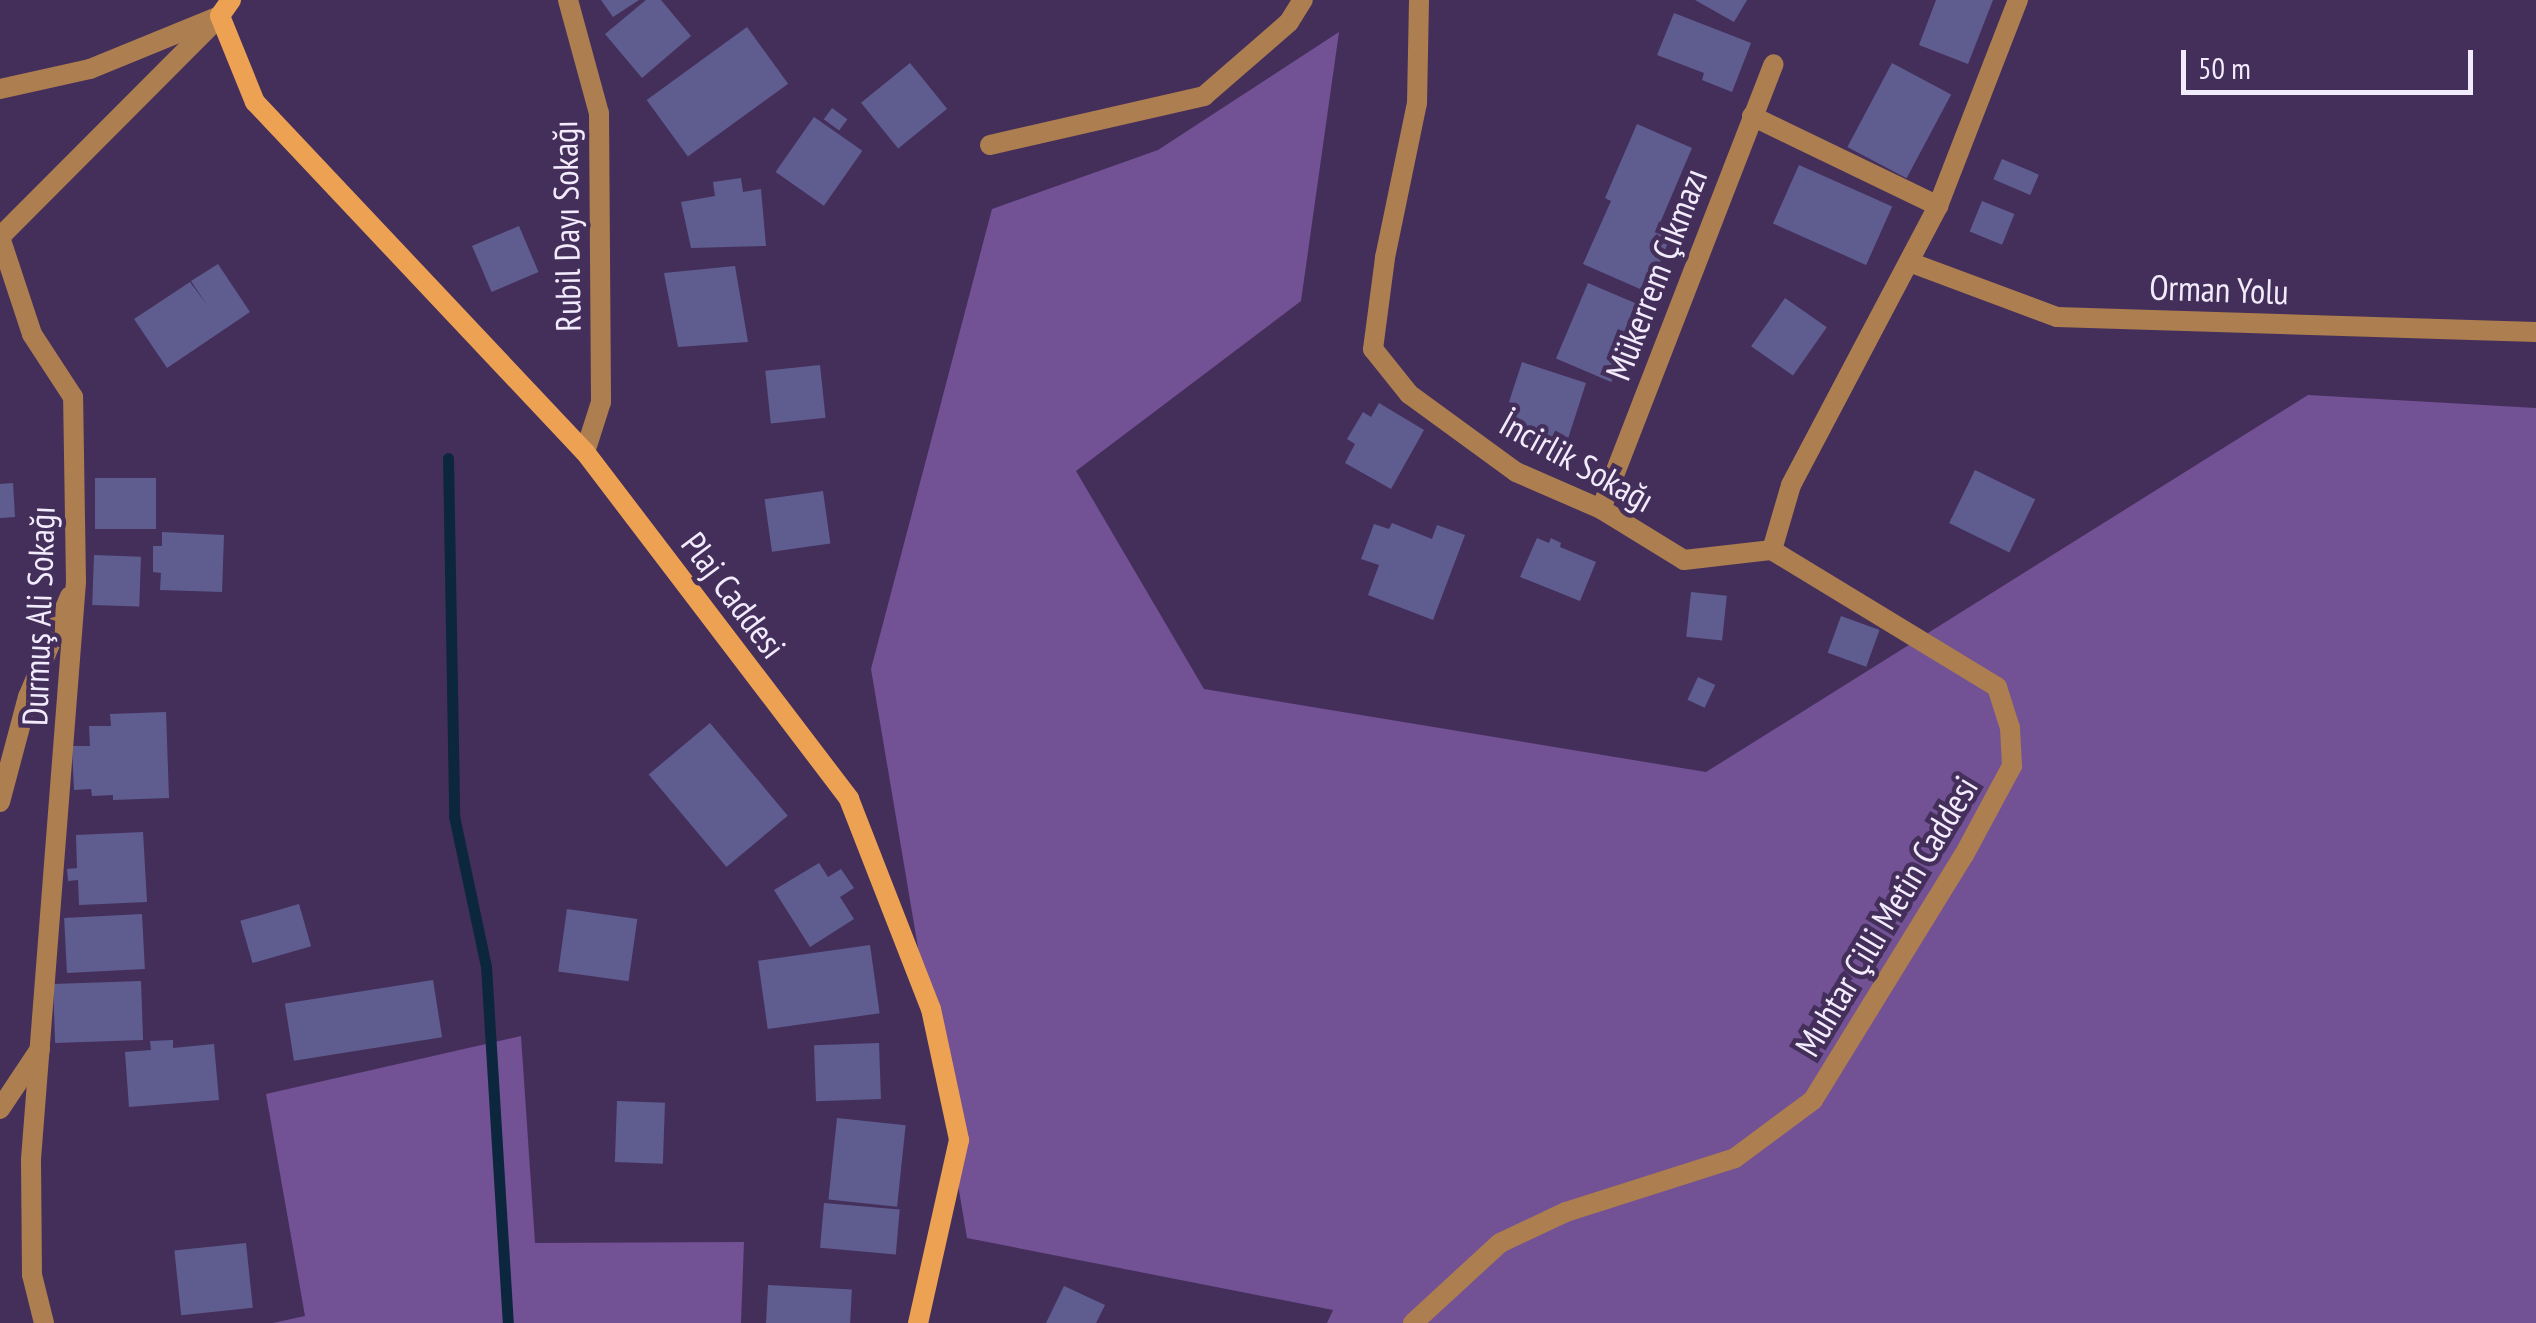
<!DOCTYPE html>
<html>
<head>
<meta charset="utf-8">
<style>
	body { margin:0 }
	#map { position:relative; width:2536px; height:1323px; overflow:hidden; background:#442f5b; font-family:"PT Sans Narrow",sans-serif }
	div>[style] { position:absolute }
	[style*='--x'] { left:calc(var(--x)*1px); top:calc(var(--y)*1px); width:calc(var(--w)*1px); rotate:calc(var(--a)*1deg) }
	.green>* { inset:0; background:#725194 }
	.stream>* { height:11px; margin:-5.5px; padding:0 5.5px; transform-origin:5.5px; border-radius:5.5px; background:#0c273d }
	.building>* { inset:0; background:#5f5d8f; transform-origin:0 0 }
	.lane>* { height:20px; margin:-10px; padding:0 10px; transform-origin:10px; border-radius:10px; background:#ad7e4f }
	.street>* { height:20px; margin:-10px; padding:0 10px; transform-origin:10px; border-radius:10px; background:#ad7e4f }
	.secondary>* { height:20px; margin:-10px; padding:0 10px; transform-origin:10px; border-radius:10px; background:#eda253 }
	span { translate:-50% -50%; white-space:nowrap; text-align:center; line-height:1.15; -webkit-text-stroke:9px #442f5b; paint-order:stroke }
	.street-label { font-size:35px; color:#f2ebfc }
	.scale { position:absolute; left:2181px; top:50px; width:292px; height:45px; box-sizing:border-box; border:5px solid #f2ebfc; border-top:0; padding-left:12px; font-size:30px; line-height:35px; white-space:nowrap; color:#f2ebfc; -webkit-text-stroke:8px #442f5b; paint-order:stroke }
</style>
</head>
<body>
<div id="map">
	<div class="green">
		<i style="clip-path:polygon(1339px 32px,1301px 301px,1076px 471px,1204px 689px,1706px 772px,2308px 395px,2536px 408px,2536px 1323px,1327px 1323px,1333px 1310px,967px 1238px,871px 669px,992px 209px,1158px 150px)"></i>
		<i style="clip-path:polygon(521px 1036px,535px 1243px,744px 1242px,741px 1323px,273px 1323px,305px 1316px,266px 1094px)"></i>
	</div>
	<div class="stream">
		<i style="--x:448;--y:458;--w:358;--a:89"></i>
		<i style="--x:454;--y:816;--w:153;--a:78"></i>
		<i style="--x:486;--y:966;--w:358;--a:86.5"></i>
	</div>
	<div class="building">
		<i style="clip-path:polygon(601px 0,639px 0,613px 17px)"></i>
		<i style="clip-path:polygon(646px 0,661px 0,691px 36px,642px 78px,605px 34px)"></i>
		<i style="clip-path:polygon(1695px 0,1747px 0,1734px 22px)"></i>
		<i style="clip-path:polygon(1936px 0,1993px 0,1968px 64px,1919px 45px)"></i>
		<i style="clip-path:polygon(1674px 13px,1751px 43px,1732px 92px,1702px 80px,1704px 73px,1657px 55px)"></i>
		<i style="left:747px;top:27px;width:70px;height:124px;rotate:54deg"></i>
		<i style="left:910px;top:63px;width:59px;height:63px;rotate:51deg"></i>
		<i style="left:1892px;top:63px;width:67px;height:95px;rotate:28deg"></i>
		<i style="left:832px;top:108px;width:19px;height:14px;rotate:36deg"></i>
		<i style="left:814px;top:117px;width:59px;height:67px;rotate:35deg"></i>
		<i style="clip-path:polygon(1637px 124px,1692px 148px,1660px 223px,1674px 229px,1647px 292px,1583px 264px,1611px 201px,1605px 198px)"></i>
		<i style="left:2002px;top:159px;width:40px;height:22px;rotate:23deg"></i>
		<i style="left:1799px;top:165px;width:102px;height:64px;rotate:24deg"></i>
		<i style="clip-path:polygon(741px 178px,743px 192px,761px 189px,766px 246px,691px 248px,681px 202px,715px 196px,713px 182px)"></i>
		<i style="left:1982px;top:201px;width:35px;height:33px;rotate:22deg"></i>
		<i style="left:519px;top:226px;width:50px;height:51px;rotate:67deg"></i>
		<i style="clip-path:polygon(218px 264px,250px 312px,167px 368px,134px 319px,190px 282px,207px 305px,191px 281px)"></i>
		<i style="clip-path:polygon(735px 266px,748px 342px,678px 347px,664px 273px)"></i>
		<i style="left:1588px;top:283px;width:60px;height:82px;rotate:23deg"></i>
		<i style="left:1785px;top:298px;width:51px;height:59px;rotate:35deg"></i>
		<i style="clip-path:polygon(1522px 362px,1586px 383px,1564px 451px,1509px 433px,1519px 405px,1509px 402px)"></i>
		<i style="left:820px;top:365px;width:53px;height:55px;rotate:84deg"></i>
		<i style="clip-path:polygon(1379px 403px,1424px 430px,1391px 489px,1345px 463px,1355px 444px,1347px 439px,1363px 412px,1371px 417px)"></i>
		<i style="left:1975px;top:470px;width:67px;height:59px;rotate:26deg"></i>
		<i style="left:95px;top:478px;width:61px;height:51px"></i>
		<i style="clip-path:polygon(13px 483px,15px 517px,0 518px,0 484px)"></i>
		<i style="left:823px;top:491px;width:53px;height:59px;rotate:82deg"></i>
		<i style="clip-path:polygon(1392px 523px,1432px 539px,1437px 525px,1465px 535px,1433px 620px,1368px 595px,1379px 565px,1361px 559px,1374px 524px,1389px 529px)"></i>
		<i style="clip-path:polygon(162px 532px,224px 535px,222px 592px,160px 590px,161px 573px,153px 572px,153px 546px,162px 546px)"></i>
		<i style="clip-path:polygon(1537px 538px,1549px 543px,1551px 538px,1561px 543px,1560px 547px,1596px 562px,1580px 601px,1520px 577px)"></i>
		<i style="left:94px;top:555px;width:47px;height:50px;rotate:2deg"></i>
		<i style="left:1691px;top:592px;width:36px;height:45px;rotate:6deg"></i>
		<i style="left:1841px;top:616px;width:41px;height:39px;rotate:20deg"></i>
		<i style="left:1698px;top:677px;width:19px;height:25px;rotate:25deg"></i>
		<i style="clip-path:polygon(166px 712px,169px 798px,113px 800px,113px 795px,92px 796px,91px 789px,74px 790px,72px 746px,90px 746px,89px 726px,111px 726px,110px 714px)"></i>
		<i style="left:710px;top:723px;width:121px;height:80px;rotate:50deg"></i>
		<i style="clip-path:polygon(143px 832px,147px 902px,79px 905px,78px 880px,68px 881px,67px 869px,77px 868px,76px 835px)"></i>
		<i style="clip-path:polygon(819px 863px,828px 877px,841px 869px,854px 888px,840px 897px,854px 919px,810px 947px,774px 890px)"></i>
		<i style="left:299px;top:904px;width:44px;height:61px;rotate:74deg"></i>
		<i style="left:567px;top:909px;width:71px;height:63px;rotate:8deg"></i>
		<i style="left:142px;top:914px;width:55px;height:78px;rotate:87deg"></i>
		<i style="left:870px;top:945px;width:69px;height:113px;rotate:82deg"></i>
		<i style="left:433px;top:980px;width:58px;height:150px;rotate:81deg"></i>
		<i style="left:141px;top:981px;width:59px;height:88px;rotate:88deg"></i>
		<i style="clip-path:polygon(173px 1040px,173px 1048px,214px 1044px,219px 1100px,129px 1107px,125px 1052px,151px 1050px,150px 1041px)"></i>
		<i style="left:879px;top:1043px;width:56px;height:65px;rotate:88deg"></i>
		<i style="left:617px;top:1101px;width:48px;height:61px;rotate:2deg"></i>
		<i style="left:837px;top:1118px;width:69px;height:82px;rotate:6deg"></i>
		<i style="left:824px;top:1203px;width:76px;height:45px;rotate:5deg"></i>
		<i style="left:246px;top:1243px;width:65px;height:72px;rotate:84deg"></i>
		<i style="left:768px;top:1285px;width:84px;height:38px;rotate:3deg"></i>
		<i style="clip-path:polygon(1064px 1286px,1105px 1305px,1096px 1323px,1046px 1323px)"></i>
	</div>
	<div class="lane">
		<i style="--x:568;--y:0;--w:117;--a:74.7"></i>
		<i style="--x:599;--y:113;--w:289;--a:89.6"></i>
		<i style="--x:601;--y:402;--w:52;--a:107.7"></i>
		<i style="--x:0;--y:89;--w:92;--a:-12.5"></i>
		<i style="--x:90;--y:69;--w:140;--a:-22.2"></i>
	</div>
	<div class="street">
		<i style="--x:1419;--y:0;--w:103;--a:91.1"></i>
		<i style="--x:1417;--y:103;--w:158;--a:101.7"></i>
		<i style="--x:1385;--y:258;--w:92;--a:97.5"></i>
		<i style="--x:1373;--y:349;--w:58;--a:51.3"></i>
		<i style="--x:1409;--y:394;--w:132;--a:36.1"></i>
		<i style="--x:1516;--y:472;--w:93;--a:23.5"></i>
		<i style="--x:1601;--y:509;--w:97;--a:31.6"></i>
		<i style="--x:1684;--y:560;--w:89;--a:-6.5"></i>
		<i style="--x:1752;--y:116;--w:207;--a:25.8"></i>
		<i style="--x:990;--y:145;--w:220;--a:-12.9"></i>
		<i style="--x:1204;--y:96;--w:113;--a:-41"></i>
		<i style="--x:1289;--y:22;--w:26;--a:-58"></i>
		<i style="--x:1909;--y:262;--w:158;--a:20.4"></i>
		<i style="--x:2057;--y:317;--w:479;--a:1.8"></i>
		<i style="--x:1601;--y:509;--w:477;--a:-68.8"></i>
		<i style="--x:1772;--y:550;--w:68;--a:-73.7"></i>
		<i style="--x:1791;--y:485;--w:315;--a:-62.2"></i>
		<i style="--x:1938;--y:206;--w:221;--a:-68.8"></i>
		<i style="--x:0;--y:802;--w:109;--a:-75.1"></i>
		<i style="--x:28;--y:697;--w:109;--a:-67.4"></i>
		<i style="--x:0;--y:1109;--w:72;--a:-56.3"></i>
		<i style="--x:44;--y:1323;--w:49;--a:-104"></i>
		<i style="--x:32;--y:1275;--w:116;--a:-90.5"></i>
		<i style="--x:31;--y:1159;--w:579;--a:-85.54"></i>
		<i style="--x:76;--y:582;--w:185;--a:-90.9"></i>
		<i style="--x:73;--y:397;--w:75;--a:-123.1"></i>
		<i style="--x:32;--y:334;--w:102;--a:-108.3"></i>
		<i style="--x:0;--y:237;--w:312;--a:-45.1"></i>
		<i style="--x:1413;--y:1323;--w:118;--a:-42.6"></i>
		<i style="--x:1500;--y:1243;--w:73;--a:-25.2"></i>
		<i style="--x:1566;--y:1212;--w:177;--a:-17.7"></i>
		<i style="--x:1735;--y:1158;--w:97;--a:-36.6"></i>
		<i style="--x:1813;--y:1100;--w:288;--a:-58.4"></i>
		<i style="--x:1964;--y:855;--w:101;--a:-61.7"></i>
		<i style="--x:2012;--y:766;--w:38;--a:-93"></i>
		<i style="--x:2010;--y:728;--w:43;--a:-107.6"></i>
		<i style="--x:1997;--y:687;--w:263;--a:-148.7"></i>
	</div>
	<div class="secondary">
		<i style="--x:231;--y:0;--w:19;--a:125"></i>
		<i style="--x:220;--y:16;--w:93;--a:67.9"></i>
		<i style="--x:255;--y:102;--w:481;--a:46.7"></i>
		<i style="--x:585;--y:452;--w:436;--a:52.7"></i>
		<i style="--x:849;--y:799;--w:225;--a:68.7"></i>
		<i style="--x:931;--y:1009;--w:134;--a:77.9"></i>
		<i style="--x:959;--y:1140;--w:188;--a:102.6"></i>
	</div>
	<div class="street-label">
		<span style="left:566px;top:226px;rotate:-91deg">Rubil Dayı Sokağı</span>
		<span style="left:1656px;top:274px;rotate:-69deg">Mükerrem Çıkmazı</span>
		<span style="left:2219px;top:289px;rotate:2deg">Orman Yolu</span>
		<span style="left:1577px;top:461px;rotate:29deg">İncirlik Sokağı</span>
		<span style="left:734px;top:595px;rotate:53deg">Plaj Caddesi</span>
		<span style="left:38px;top:616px;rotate:-88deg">Durmuş Ali Sokağı</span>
		<span style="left:1886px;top:916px;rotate:-59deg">Muhtar Çilli Metin Caddesi</span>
	</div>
	<div class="scale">50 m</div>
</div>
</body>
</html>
